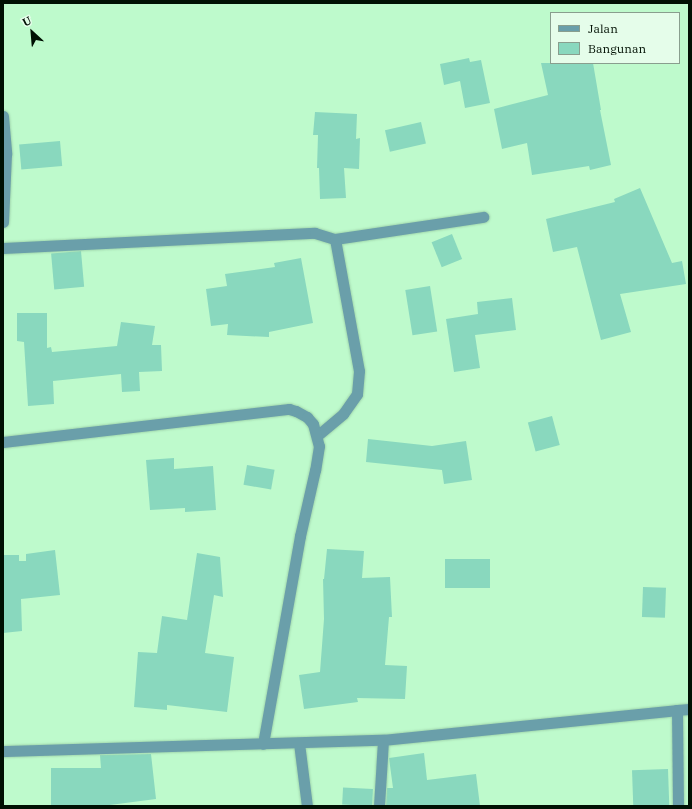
<!DOCTYPE html>
<html>
<head>
<meta charset="utf-8">
<style>
	body { margin:0 }
	#map { position:relative; width:692px; height:809px; overflow:hidden; background:#befacc; font-family:"IBM Plex Serif",serif }
	div>[style] { position:absolute }
	[style*='--x'] { left:calc(var(--x)*1px); top:calc(var(--y)*1px); width:calc(var(--w)*1px); rotate:calc(var(--a)*1deg) }
	.building>* { inset:0; background:#89d8be; transform-origin:0 0 }
	.roads { filter:drop-shadow(0 0 1px #a0d5ac) drop-shadow(0 0 1px #a0d5ac) }
	.minor>* { height:11px; margin:-5.5px; padding:0 5.5px; transform-origin:5.5px; border-radius:5.5px; background:#6a9faa }
	span { translate:-50% -50%; white-space:nowrap; text-align:center; line-height:1.15; -webkit-text-stroke:3px #e5fdea; paint-order:stroke }
	.frame { position:absolute; inset:0; border:4px solid #001003; pointer-events:none }
	.legend { position:absolute; left:550px; top:12px; width:130px; height:52px; box-sizing:border-box; background:#e5fdea; border:1px solid #899e8e; margin:0; padding:5px 7px; list-style:none; font-size:12px; color:#001003 }
	.legend li { display:flex; align-items:center; gap:8px; height:20px }
	.legend b { width:20px; border:1px solid #899e8e }
	.north { position:absolute; left:12px; top:12px; width:40px; height:40px; -webkit-text-stroke:3px #e5fdea; paint-order:stroke; rotate:334deg; font-size:11px; font-weight:700; line-height:16px; text-align:center; color:#001003 }
	.north::after { content:''; display:block; margin:auto; width:14px; height:18px; background:#001003; clip-path:polygon(50% 0,100% 100%,50% 72%,0 100%) }
</style>
</head>
<body>
<div id="map">
	<div class="building">
		<i style="clip-path:polygon(469px 58px,470px 62px,481px 60px,490px 103px,465px 108px,460px 81px,444px 85px,440px 64px)"></i>
		<i style="clip-path:polygon(541px 63px,593px 63px,601px 110px,600px 110px,611px 165px,590px 170px,589px 166px,532px 175px,527px 143px,502px 149px,494px 109px,548px 95px)"></i>
		<i style="clip-path:polygon(315px 112px,357px 114px,356px 139px,360px 138px,359px 169px,344px 168px,346px 198px,320px 199px,319px 168px,317px 168px,318px 135px,313px 135px)"></i>
		<i style="left:421px;top:122px;width:22px;height:37px;rotate:77deg"></i>
		<i style="left:60px;top:141px;width:25px;height:41px;rotate:85deg"></i>
		<i style="clip-path:polygon(640px 188px,672px 263px,682px 261px,686px 284px,620px 294px,631px 332px,601px 340px,577px 247px,553px 252px,546px 219px,615px 202px,614px 199px)"></i>
		<i style="left:452px;top:234px;width:27px;height:22px;rotate:68deg"></i>
		<i style="left:81px;top:251px;width:36px;height:30px;rotate:85deg"></i>
		<i style="clip-path:polygon(301px 258px,313px 323px,269px 332px,269px 337px,227px 335px,228px 324px,211px 326px,206px 289px,227px 286px,225px 274px,275px 267px,274px 263px)"></i>
		<i style="left:430px;top:286px;width:46px;height:25px;rotate:81deg"></i>
		<i style="clip-path:polygon(512px 298px,516px 330px,475px 335px,480px 368px,454px 372px,446px 319px,478px 314px,477px 302px)"></i>
		<i style="clip-path:polygon(17px 313px,47px 313px,47px 348px,51px 347px,52px 352px,117px 346px,121px 322px,155px 326px,152px 345px,161px 345px,162px 371px,139px 372px,140px 391px,122px 392px,121px 374px,53px 381px,54px 404px,28px 406px,24px 342px,17px 341px)"></i>
		<i style="left:552px;top:416px;width:30px;height:25px;rotate:75deg"></i>
		<i style="clip-path:polygon(368px 439px,432px 446px,466px 441px,472px 480px,444px 484px,442px 470px,366px 462px)"></i>
		<i style="clip-path:polygon(174px 458px,174px 469px,213px 466px,216px 510px,185px 512px,185px 508px,150px 510px,146px 460px)"></i>
		<i style="left:247px;top:465px;width:28px;height:20px;rotate:10deg"></i>
		<i style="clip-path:polygon(327px 549px,364px 551px,362px 578px,390px 577px,392px 617px,389px 617px,385px 665px,407px 666px,405px 699px,357px 698px,358px 702px,304px 709px,299px 675px,320px 672px,324px 619px,323px 579px,324px 579px)"></i>
		<i style="clip-path:polygon(55px 550px,60px 595px,21px 599px,22px 631px,3px 633px,3px 555px,19px 555px,19px 561px,26px 561px,26px 554px)"></i>
		<i style="clip-path:polygon(197px 553px,220px 557px,223px 597px,214px 595px,205px 653px,234px 657px,227px 712px,167px 705px,167px 710px,134px 707px,138px 652px,157px 653px,162px 616px,187px 620px)"></i>
		<i style="left:490px;top:559px;width:29px;height:45px;rotate:90deg"></i>
		<i style="left:643px;top:587px;width:23px;height:30px;rotate:2deg"></i>
		<i style="clip-path:polygon(424px 753px,427px 780px,476px 774px,480px 806px,386px 806px,387px 788px,393px 788px,389px 758px)"></i>
		<i style="clip-path:polygon(151px 754px,156px 799px,102px 806px,51px 806px,51px 768px,101px 768px,100px 755px)"></i>
		<i style="left:668px;top:769px;width:37px;height:36px;rotate:88deg"></i>
		<i style="left:373px;top:789px;width:17px;height:30px;rotate:93deg"></i>
	</div>
	<div class="roads">
		<div class="minor">
			<i style="--x:3;--y:116;--w:38;--a:85"></i>
			<i style="--x:6;--y:154;--w:68;--a:92.5"></i>
			<i style="--x:335;--y:239;--w:150;--a:-8.5"></i>
			<i style="--x:3;--y:248;--w:312;--a:-2.8"></i>
			<i style="--x:315;--y:233;--w:21;--a:17"></i>
			<i style="--x:335;--y:239;--w:134;--a:79.7"></i>
			<i style="--x:359;--y:371;--w:23;--a:95"></i>
			<i style="--x:357;--y:394;--w:24;--a:125"></i>
			<i style="--x:343;--y:414;--w:34;--a:140"></i>
			<i style="--x:3;--y:442;--w:288;--a:-6.6"></i>
			<i style="--x:289;--y:409;--w:7;--a:16"></i>
			<i style="--x:296;--y:411;--w:13;--a:29"></i>
			<i style="--x:307;--y:417;--w:9;--a:49"></i>
			<i style="--x:313;--y:424;--w:23;--a:75"></i>
			<i style="--x:319;--y:446;--w:24;--a:99"></i>
			<i style="--x:315;--y:470;--w:68;--a:102.8"></i>
			<i style="--x:300;--y:536;--w:211;--a:100.1"></i>
			<i style="--x:677;--y:710;--w:12;--a:-5"></i>
			<i style="--x:299;--y:743;--w:64;--a:82.8"></i>
			<i style="--x:3;--y:751;--w:380;--a:-1.7"></i>
			<i style="--x:383;--y:740;--w:296;--a:-5.8"></i>
			<i style="--x:677;--y:710;--w:96;--a:89.4"></i>
			<i style="--x:379;--y:806;--w:66;--a:-86.5"></i>
		</div>
	</div>
	<div class="frame"></div>
	<ul class="legend">
	<li><b style="height:5px;background:#6a9faa"></b>Jalan</li>
	<li><b style="height:11px;background:#89d8be"></b>Bangunan</li>
	</ul>
	<div class="north">U</div>
</div>
</body>
</html>
